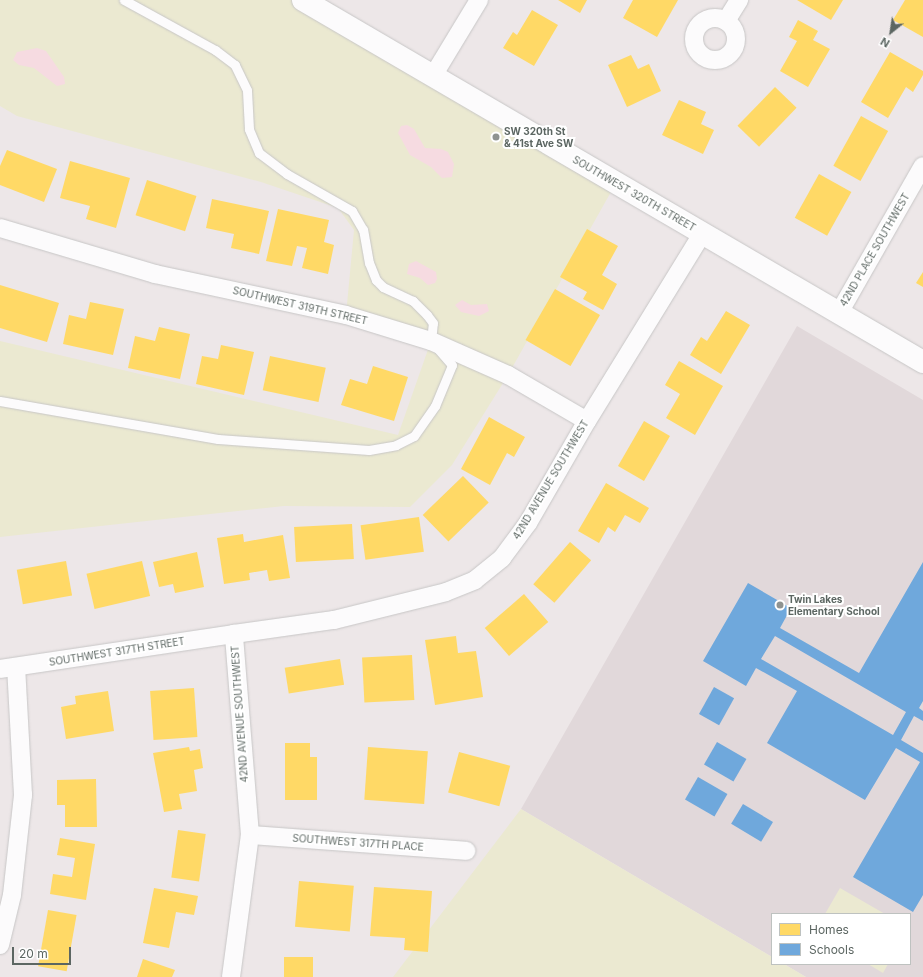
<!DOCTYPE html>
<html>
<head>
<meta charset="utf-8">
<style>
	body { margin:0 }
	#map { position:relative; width:923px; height:977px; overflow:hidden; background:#ede7e8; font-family:Inter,sans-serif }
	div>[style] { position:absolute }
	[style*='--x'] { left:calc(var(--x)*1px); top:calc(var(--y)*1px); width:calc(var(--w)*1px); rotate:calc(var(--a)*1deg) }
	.education>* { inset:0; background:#e1d8da }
	.green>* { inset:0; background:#ebe9d1 }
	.sand>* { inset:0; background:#f6dbe1 }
	.homes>* { inset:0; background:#ffd966; transform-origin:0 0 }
	.schools>* { inset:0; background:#6fa8dc; transform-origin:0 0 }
	.roads { filter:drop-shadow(0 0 1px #c7c6c6) drop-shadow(0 0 1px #c7c6c6) }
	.service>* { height:9px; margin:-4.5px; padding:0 4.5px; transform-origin:4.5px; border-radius:4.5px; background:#fcfbfc }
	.minor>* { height:18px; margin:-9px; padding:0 9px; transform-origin:9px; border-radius:9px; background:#fcfbfc }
	.minor>.ring { margin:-9px; padding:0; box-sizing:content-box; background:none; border:18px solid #fcfbfc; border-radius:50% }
	.secondary>* { height:22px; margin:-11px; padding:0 11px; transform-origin:11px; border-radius:11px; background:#fcfbfc }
	.dots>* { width:11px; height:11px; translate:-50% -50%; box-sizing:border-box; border:2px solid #fff; border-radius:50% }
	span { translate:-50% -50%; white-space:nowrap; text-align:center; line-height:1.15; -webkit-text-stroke:4px #fff; paint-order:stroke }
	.poi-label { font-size:10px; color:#5c6662; font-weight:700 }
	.left { translate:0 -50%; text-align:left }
	.street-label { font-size:10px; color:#5c6662 }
	.legend { position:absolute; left:771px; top:913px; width:140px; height:52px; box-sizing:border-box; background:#fff; border:1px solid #bec2c0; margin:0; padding:5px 7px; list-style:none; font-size:12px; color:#5c6662 }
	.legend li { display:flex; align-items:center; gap:8px; height:20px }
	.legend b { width:20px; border:1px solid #bec2c0 }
	.north { position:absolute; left:871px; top:12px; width:40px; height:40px; -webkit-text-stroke:3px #fff; paint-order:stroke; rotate:210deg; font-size:11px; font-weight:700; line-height:16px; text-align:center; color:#5c6662 }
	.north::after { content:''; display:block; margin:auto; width:14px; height:18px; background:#5c6662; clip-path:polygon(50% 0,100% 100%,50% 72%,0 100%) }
	.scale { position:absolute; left:12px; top:947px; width:59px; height:18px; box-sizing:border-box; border:2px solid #5c6662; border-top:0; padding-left:5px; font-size:12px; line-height:14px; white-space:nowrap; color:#5c6662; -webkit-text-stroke:3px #fff; paint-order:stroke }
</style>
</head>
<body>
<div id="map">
	<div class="education">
		<i style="clip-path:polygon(797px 326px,923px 400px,923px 977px,806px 977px,784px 964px,910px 964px,910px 914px,772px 914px,772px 957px,521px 809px)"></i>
	</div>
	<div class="green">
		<i style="clip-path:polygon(0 0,303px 0,616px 183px,508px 375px,452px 465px,410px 507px,284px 506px,0 537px,0 341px,398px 435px,431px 341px,346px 315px,354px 230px,338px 208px,261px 182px,17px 116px,0 106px)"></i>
		<i style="clip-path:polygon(521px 809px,772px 957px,772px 964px,784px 964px,806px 977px,393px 977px)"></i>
		<i style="clip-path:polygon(840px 888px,885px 914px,825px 914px)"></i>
		<i style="clip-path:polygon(868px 964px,888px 964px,883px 973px)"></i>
	</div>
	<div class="sand">
		<i style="clip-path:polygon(37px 48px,46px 51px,64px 77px,65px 84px,57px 86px,34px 68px,19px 65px,13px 60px,17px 52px)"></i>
		<i style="clip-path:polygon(407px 125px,414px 129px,425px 148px,441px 149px,448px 152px,454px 164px,452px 177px,442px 178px,431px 167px,410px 155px,398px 133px,401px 126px)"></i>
		<i style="clip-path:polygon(416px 261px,436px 272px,437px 279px,435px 283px,428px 285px,420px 278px,407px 274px,409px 264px)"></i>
		<i style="clip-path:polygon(462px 300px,471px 305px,487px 304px,489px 311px,479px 316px,461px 312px,455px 305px)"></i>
	</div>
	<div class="homes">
		<i style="clip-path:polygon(558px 0,587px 0,580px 13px)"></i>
		<i style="clip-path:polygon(633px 0,678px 0,657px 37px,623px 18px)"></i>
		<i style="clip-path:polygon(797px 0,843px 0,831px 20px)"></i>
		<i style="clip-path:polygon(905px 0,923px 0,923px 37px,893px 20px)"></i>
		<i style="clip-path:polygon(532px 10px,558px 25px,534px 66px,503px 48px,513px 32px,517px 35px)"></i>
		<i style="clip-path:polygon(798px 20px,818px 31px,813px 40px,830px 49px,808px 87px,780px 71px,797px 41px,789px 37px)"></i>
		<i style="clip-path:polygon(890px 52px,923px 71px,923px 75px,913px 92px,906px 87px,888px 118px,861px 102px)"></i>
		<i style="clip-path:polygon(631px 55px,638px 69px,649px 64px,661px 91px,627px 107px,608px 65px)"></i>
		<i style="left:775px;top:87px;width:30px;height:54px;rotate:44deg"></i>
		<i style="clip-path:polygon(679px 100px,706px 112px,701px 124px,714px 130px,703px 154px,662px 135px)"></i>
		<i style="left:861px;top:116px;width:31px;height:57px;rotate:29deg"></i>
		<i style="clip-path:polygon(7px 150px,57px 169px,44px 202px,0 185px,0 166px)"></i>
		<i style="clip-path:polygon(70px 161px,130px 178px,116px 228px,86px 219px,90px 206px,60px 198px)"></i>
		<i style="left:819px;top:174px;width:37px;height:50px;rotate:29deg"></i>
		<i style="left:147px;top:180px;width:52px;height:37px;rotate:18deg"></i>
		<i style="clip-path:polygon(212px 199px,269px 211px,259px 254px,231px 248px,234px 234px,206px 228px)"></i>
		<i style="clip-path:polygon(278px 209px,329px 220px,324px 242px,334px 245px,328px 274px,302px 268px,307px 248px,297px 246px,292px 266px,266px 261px)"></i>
		<i style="clip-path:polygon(587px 229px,618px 246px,602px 275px,617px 284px,603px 310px,583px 299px,587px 292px,560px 277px)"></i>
		<i style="clip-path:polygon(923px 272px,923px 287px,916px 283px)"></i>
		<i style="clip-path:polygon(0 285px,59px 303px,47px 342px,0 328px)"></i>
		<i style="left:555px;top:289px;width:52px;height:59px;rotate:30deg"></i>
		<i style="clip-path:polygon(90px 302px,124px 309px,113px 355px,63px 344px,69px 315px,86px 319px)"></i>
		<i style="clip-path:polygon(726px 311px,750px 325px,721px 374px,690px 355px,701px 337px,707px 341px)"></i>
		<i style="clip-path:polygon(159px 327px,190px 334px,180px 379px,128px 368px,135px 336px,155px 341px)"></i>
		<i style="clip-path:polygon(221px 345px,254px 352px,244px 395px,196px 384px,202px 356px,218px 359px)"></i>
		<i style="left:270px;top:356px;width:57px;height:35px;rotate:12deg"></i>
		<i style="clip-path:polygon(679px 361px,723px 386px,695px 435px,666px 418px,680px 394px,665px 385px)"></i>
		<i style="clip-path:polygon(373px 366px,408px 377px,394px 421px,341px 405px,350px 379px,367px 384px)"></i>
		<i style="clip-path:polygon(489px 417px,525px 437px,514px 457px,507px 453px,490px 485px,461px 469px)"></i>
		<i style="left:644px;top:421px;width:30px;height:52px;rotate:30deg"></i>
		<i style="left:463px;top:476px;width:37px;height:56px;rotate:46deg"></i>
		<i style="clip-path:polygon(606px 483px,649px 508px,640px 523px,625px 515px,615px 532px,608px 527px,599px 543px,578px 531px)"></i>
		<i style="left:419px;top:517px;width:35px;height:59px;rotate:82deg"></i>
		<i style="left:352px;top:524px;width:35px;height:58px;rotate:87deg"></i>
		<i style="clip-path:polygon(243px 534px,244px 542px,283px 535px,290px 578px,269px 581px,267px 570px,249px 573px,250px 580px,224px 584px,217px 538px)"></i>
		<i style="left:570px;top:542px;width:28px;height:56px;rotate:41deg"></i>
		<i style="clip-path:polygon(197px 552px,204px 587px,175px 593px,173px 584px,159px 587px,153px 562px)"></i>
		<i style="left:66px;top:561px;width:35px;height:50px;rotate:80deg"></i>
		<i style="left:142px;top:561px;width:36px;height:57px;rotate:77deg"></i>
		<i style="left:524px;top:594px;width:37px;height:52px;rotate:49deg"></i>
		<i style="clip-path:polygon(456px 636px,458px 653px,476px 651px,483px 697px,435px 705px,425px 640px)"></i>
		<i style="left:412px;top:655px;width:45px;height:50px;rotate:87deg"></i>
		<i style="left:340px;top:659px;width:26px;height:56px;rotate:81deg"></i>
		<i style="left:194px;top:688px;width:49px;height:44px;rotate:86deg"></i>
		<i style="clip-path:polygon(108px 691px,114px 731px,66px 739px,61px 707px,76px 704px,75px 696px)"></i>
		<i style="clip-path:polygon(285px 743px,310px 743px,310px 757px,317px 757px,317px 800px,285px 800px)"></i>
		<i style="clip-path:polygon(189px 747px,190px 751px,200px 749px,203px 768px,194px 770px,197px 791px,179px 794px,182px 809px,164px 812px,153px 753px)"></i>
		<i style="left:368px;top:747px;width:60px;height:53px;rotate:4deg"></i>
		<i style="left:459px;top:752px;width:53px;height:42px;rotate:15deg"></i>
		<i style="clip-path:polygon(96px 779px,97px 827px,65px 827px,65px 805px,57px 805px,57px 780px)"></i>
		<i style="left:178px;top:830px;width:28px;height:48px;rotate:8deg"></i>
		<i style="clip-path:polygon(60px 838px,95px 844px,86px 900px,50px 894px,53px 874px,72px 877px,75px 858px,57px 855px)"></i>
		<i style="left:299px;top:881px;width:55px;height:46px;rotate:5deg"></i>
		<i style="clip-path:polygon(374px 887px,432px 891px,428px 952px,404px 950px,405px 938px,370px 936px)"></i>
		<i style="clip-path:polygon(154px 888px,198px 896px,194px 915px,176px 912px,169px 948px,143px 943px)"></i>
		<i style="left:48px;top:910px;width:29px;height:57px;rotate:10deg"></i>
		<i style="left:284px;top:957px;width:29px;height:20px"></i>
		<i style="clip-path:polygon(143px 959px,175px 970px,172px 977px,137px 977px)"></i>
	</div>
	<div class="schools">
		<i style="clip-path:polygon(evenodd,923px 562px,923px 701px,919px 708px,923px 711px,923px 721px,914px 716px,901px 740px,923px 753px,923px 895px,913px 912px,853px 877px,920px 762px,896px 748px,865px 800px,767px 743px,797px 691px,756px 668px,746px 686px,703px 661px,748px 583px,791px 608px,780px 628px,859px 673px,923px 562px,775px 636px,906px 712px,893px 735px,761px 659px,775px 636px)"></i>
		<i style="left:714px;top:687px;width:23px;height:31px;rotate:29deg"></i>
		<i style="left:717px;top:742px;width:34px;height:26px;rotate:30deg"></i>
		<i style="left:698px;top:777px;width:34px;height:26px;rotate:30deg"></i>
		<i style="left:743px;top:804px;width:35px;height:23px;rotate:31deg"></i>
	</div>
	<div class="roads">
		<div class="service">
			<i style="--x:0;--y:401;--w:221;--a:9.9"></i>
			<i style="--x:218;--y:439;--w:151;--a:4.2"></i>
			<i style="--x:369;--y:450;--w:27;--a:-10"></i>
			<i style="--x:396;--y:445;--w:20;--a:-27"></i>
			<i style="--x:414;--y:436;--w:37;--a:-55"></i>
			<i style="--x:435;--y:406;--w:44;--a:-67.5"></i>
			<i style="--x:452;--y:365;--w:32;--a:-131"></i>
			<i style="--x:431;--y:341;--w:18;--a:-84"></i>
			<i style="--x:433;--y:323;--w:10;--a:-127"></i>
			<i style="--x:427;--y:315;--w:20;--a:-135"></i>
			<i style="--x:413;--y:301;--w:33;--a:-155"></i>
			<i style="--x:383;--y:287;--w:10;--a:-135"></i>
			<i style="--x:376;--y:280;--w:18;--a:-112"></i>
			<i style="--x:369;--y:263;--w:34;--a:-100"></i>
			<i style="--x:363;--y:230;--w:22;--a:-120"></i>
			<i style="--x:352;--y:211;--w:75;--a:-150.4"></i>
			<i style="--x:287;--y:174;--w:35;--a:-143"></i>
			<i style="--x:259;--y:153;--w:26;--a:-113"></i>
			<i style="--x:249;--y:129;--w:39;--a:-93"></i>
			<i style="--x:247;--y:90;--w:28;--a:-116"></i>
			<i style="--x:235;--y:65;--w:25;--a:-143"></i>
			<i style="--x:215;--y:50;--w:104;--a:-151.2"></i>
		</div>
		<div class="minor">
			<i class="ring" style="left:694px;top:18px;width:24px;height:24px"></i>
			<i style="--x:726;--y:21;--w:25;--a:-58"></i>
			<i style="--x:433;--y:76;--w:89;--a:-58.8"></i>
			<i style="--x:0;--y:228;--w:162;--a:16.5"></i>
			<i style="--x:155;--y:274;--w:195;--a:12.1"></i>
			<i style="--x:346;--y:315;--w:89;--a:17"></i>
			<i style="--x:431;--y:341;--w:84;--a:23.8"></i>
			<i style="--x:508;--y:375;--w:91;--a:30.2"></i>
			<i style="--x:839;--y:313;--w:169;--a:-60.3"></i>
			<i style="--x:0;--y:669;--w:237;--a:-8.5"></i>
			<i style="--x:250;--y:835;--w:217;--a:4.2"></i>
			<i style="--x:0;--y:945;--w:51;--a:-76.5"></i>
			<i style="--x:12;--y:895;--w:101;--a:-83.7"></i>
			<i style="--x:23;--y:795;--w:128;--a:-93.1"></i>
			<i style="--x:231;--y:977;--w:143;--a:-82.4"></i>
			<i style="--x:250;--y:835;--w:202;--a:-94.6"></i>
			<i style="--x:234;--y:634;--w:101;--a:-8"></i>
			<i style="--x:334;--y:620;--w:115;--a:-14"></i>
			<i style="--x:446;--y:592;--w:31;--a:-22"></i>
			<i style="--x:475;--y:580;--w:35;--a:-39"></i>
			<i style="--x:502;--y:558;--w:44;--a:-53.4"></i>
			<i style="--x:528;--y:523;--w:118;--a:-60"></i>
			<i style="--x:587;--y:421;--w:220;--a:-58.4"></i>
		</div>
		<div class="secondary">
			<i style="--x:303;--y:0;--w:718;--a:30.28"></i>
		</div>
	</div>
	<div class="dots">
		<i style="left:496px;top:137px;background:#8f9391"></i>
		<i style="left:780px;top:605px;background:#8f9391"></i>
	</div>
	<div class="poi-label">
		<span class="left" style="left:504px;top:137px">SW 320th St<br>&amp; 41st Ave SW</span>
		<span class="left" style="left:788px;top:605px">Twin Lakes<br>Elementary School</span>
	</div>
	<div class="street-label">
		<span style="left:634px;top:194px;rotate:30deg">SOUTHWEST 320TH STREET</span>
		<span style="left:875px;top:250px;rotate:-60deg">42ND PLACE SOUTHWEST</span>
		<span style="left:300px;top:306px;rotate:13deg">SOUTHWEST 319TH STREET</span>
		<span style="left:551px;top:480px;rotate:-59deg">42ND AVENUE SOUTHWEST</span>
		<span style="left:117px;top:652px;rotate:-9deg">SOUTHWEST 317TH STREET</span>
		<span style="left:240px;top:714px;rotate:-94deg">42ND AVENUE SOUTHWEST</span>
		<span style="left:358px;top:843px;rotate:4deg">SOUTHWEST 317TH PLACE</span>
	</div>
	<ul class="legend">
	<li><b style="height:11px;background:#ffd966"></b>Homes</li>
	<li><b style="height:11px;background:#6fa8dc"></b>Schools</li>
	</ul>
	<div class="north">N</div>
	<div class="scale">20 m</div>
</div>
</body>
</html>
